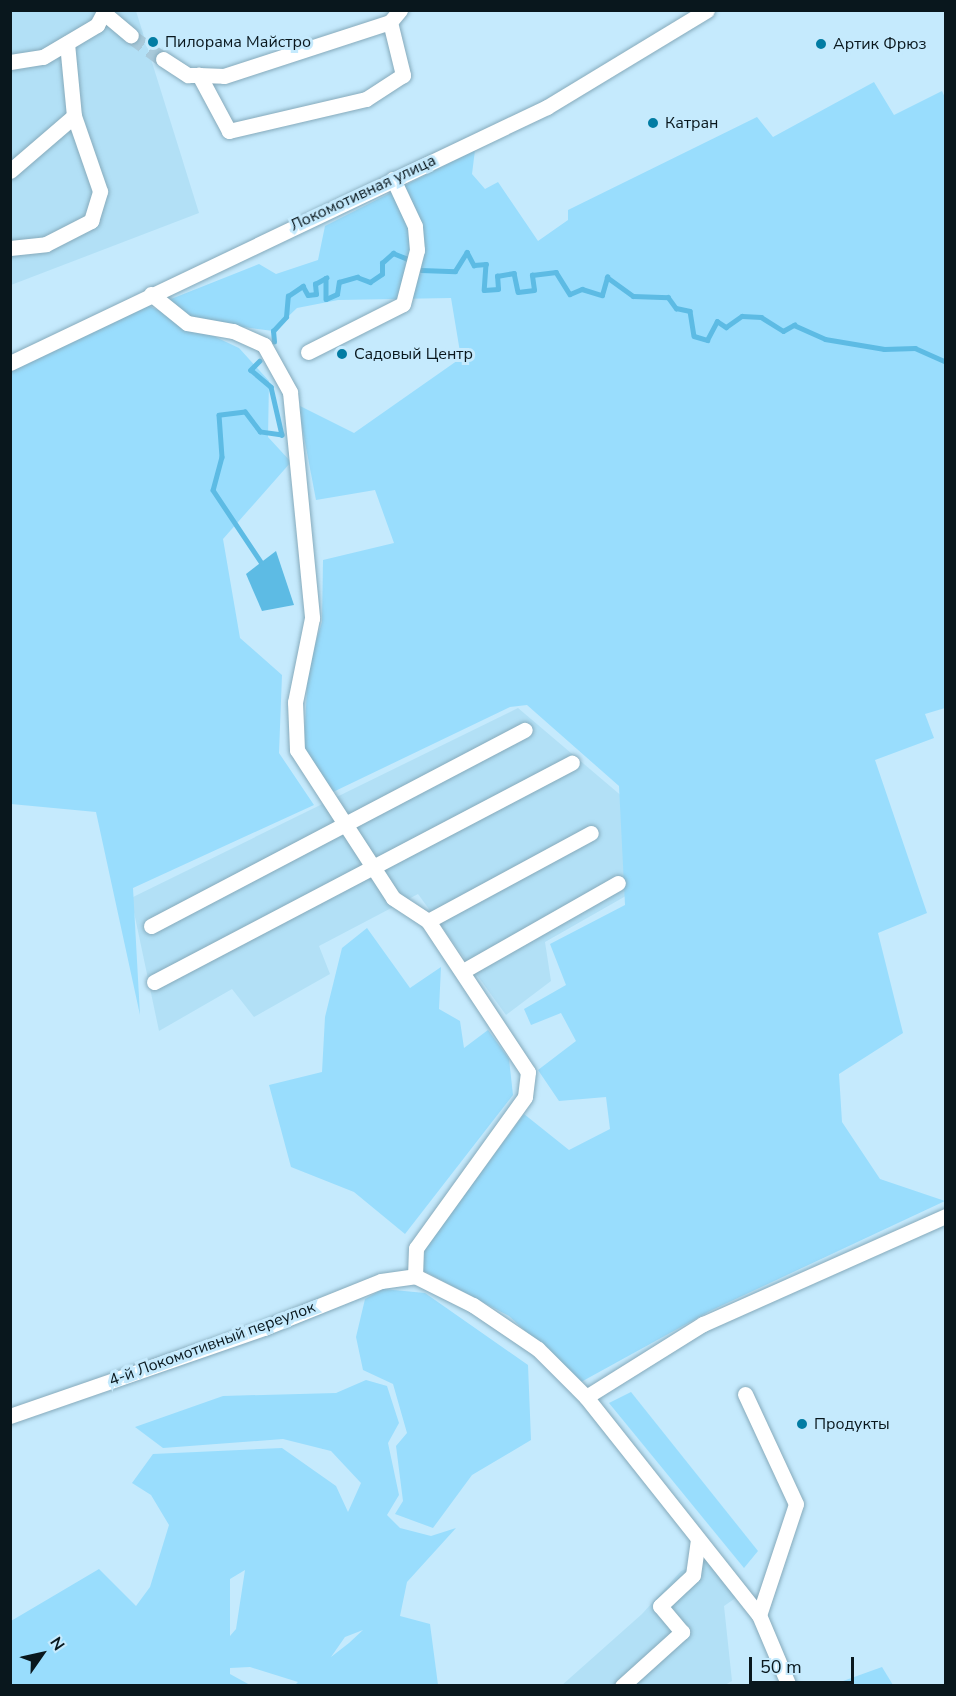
<!DOCTYPE html>
<html>
<head>
<meta charset="utf-8">
<style>
	body { margin:0 }
	#map { position:relative; width:956px; height:1696px; overflow:hidden; background:#c5eafd; font-family:"Nunito Sans",sans-serif }
	div>[style] { position:absolute }
	[style*='--x'] { left:calc(var(--x)*1px); top:calc(var(--y)*1px); width:calc(var(--w)*1px); rotate:calc(var(--a)*1deg) }
	.built>* { inset:0; background:#b2e0f6 }
	.green>* { inset:0; background:#99ddfd }
	.water>* { inset:0; background:#5dbbe4 }
	.stream>* { height:4.5px; margin:-2.25px; padding:0 2.25px; transform-origin:2.25px; border-radius:2.25px; background:#5dbbe4 }
	.minor-tunnel>* { height:15px; margin-top:-7.5px; transform-origin:0; background:repeating-linear-gradient(90deg,#a9cadb 0 15px,transparent 0 23px) }
	.roads { filter:drop-shadow(0 0 2px #86aabb) drop-shadow(0 0 2px #86aabb) }
	.minor>* { height:15px; margin:-7.5px; padding:0 7.5px; transform-origin:7.5px; border-radius:7.5px; background:#fff }
	.dots>* { width:16px; height:16px; translate:-50% -50%; box-sizing:border-box; border:3px solid #c5eafd; border-radius:50% }
	span { translate:-50% -50%; white-space:nowrap; text-align:center; line-height:1.15; -webkit-text-stroke:6px #c5eafd; paint-order:stroke }
	.poi-label { font-size:16px; color:#09171d }
	.left { translate:0 -50%; text-align:left }
	.street-label { font-size:16px; color:#09171d }
	.frame { position:absolute; inset:0; border:12px solid #09171d; pointer-events:none }
	.north { position:absolute; left:12px; top:1624px; width:60px; height:60px; -webkit-text-stroke:4px #c5eafd; paint-order:stroke; rotate:56deg; font-size:16px; font-weight:700; line-height:24px; text-align:center; color:#09171d }
	.north::after { content:''; display:block; margin:auto; width:21px; height:27px; background:#09171d; clip-path:polygon(50% 0,100% 100%,50% 72%,0 100%) }
	.scale { position:absolute; left:749px; top:1657px; width:105px; height:27px; box-sizing:border-box; border:3px solid #09171d; border-top:0; padding-left:8px; font-size:18px; line-height:21px; white-space:nowrap; color:#09171d; -webkit-text-stroke:4px #c5eafd; paint-order:stroke }
</style>
</head>
<body>
<div id="map">
	<div class="built">
		<i style="clip-path:polygon(11px 11px,136px 11px,199px 213px,11px 285px)"></i>
		<i style="clip-path:polygon(518px 708px,624px 798px,631px 893px,545px 942px,551px 981px,506px 1015px,418px 894px,319px 946px,330px 974px,254px 1017px,232px 989px,159px 1031px,131px 898px)"></i>
		<i style="clip-path:polygon(707px 1561px,737px 1597px,724px 1606px,732px 1681px,725px 1685px,561px 1686px,642px 1614px,681px 1571px)"></i>
	</div>
	<div class="green">
		<i style="clip-path:polygon(874px 82px,894px 115px,942px 91px,946px 100px,945px 708px,925px 714px,934px 738px,875px 760px,927px 913px,878px 933px,903px 1033px,839px 1074px,842px 1122px,880px 1179px,945px 1201px,710px 1311px,581px 1382px,509px 1316px,422px 1270px,425px 1248px,524px 1114px,569px 1150px,610px 1129px,606px 1097px,559px 1101px,538px 1070px,576px 1041px,561px 1013px,531px 1025px,524px 1009px,566px 985px,550px 944px,625px 905px,619px 786px,527px 705px,510px 707px,331px 793px,304px 747px,308px 667px,322px 622px,323px 560px,394px 543px,375px 490px,316px 500px,298px 405px,354px 433px,461px 358px,451px 298px,338px 300px,297px 308px,273px 331px,193px 320px,166px 301px,259px 264px,276px 274px,318px 260px,325px 226px,475px 150px,472px 174px,485px 189px,498px 182px,538px 241px,568px 220px,568px 210px,757px 117px,773px 137px)"></i>
		<i style="clip-path:polygon(147px 305px,239px 348px,269px 381px,268px 437px,291px 462px,223px 539px,240px 638px,282px 675px,279px 753px,314px 805px,133px 888px,140px 1015px,96px 812px,11px 804px,10px 366px)"></i>
		<i style="clip-path:polygon(367px 928px,410px 988px,441px 967px,439px 1009px,460px 1021px,464px 1048px,488px 1030px,509px 1059px,513px 1095px,405px 1234px,354px 1192px,291px 1167px,269px 1085px,322px 1072px,325px 1017px,342px 948px)"></i>
		<i style="clip-path:polygon(383px 1289px,425px 1293px,528px 1365px,531px 1440px,472px 1475px,433px 1528px,395px 1514px,403px 1501px,396px 1446px,407px 1433px,393px 1384px,363px 1370px,356px 1337px,365px 1299px)"></i>
		<i style="clip-path:polygon(evenodd,366px 1380px,387px 1386px,399px 1423px,388px 1443px,399px 1495px,387px 1515px,400px 1528px,431px 1536px,456px 1528px,407px 1582px,400px 1616px,430px 1624px,438px 1685px,295px 1685px,298px 1682px,250px 1667px,230px 1668px,230px 1674px,250px 1685px,11px 1685px,11px 1621px,99px 1569px,136px 1606px,150px 1587px,169px 1525px,151px 1495px,132px 1483px,153px 1454px,282px 1448px,336px 1486px,348px 1512px,361px 1483px,331px 1451px,283px 1439px,163px 1448px,135px 1427px,223px 1396px,336px 1393px,366px 1380px,245px 1570px,236px 1629px,230px 1636px,230px 1579px,245px 1570px,366px 1380px,363px 1630px,349px 1643px,331px 1657px,345px 1637px,363px 1630px)"></i>
		<i style="clip-path:polygon(631px 1392px,758px 1551px,744px 1568px,609px 1403px)"></i>
		<i style="clip-path:polygon(882px 1667px,893px 1685px,832px 1685px)"></i>
	</div>
	<div class="water">
		<i style="clip-path:polygon(276px 551px,294px 605px,262px 611px,246px 574px)"></i>
	</div>
	<div class="stream">
		<i style="--x:421;--y:270;--w:34;--a:2"></i>
		<i style="--x:455;--y:271;--w:22;--a:-58"></i>
		<i style="--x:467;--y:252;--w:15;--a:62"></i>
		<i style="--x:474;--y:265;--w:12;--a:-5"></i>
		<i style="--x:486;--y:264;--w:26;--a:94"></i>
		<i style="--x:484;--y:290;--w:14;--a:-4"></i>
		<i style="--x:498;--y:289;--w:13;--a:-94"></i>
		<i style="--x:497;--y:276;--w:17;--a:-10"></i>
		<i style="--x:514;--y:273;--w:19;--a:78"></i>
		<i style="--x:518;--y:292;--w:16;--a:-7"></i>
		<i style="--x:534;--y:290;--w:15;--a:-98"></i>
		<i style="--x:532;--y:275;--w:24;--a:-7"></i>
		<i style="--x:556;--y:272;--w:26;--a:58"></i>
		<i style="--x:570;--y:294;--w:13;--a:-23"></i>
		<i style="--x:582;--y:289;--w:21;--a:17"></i>
		<i style="--x:602;--y:295;--w:19;--a:-74"></i>
		<i style="--x:607;--y:277;--w:32;--a:36"></i>
		<i style="--x:633;--y:296;--w:35;--a:2"></i>
		<i style="--x:668;--y:297;--w:14;--a:54"></i>
		<i style="--x:676;--y:308;--w:14;--a:12"></i>
		<i style="--x:690;--y:311;--w:25;--a:81"></i>
		<i style="--x:694;--y:336;--w:14;--a:17"></i>
		<i style="--x:707;--y:340;--w:21;--a:-62"></i>
		<i style="--x:717;--y:321;--w:11;--a:34"></i>
		<i style="--x:726;--y:327;--w:19;--a:-35"></i>
		<i style="--x:742;--y:316;--w:19;--a:3"></i>
		<i style="--x:761;--y:317;--w:26;--a:32"></i>
		<i style="--x:783;--y:331;--w:13;--a:-29"></i>
		<i style="--x:794;--y:325;--w:34;--a:24"></i>
		<i style="--x:825;--y:339;--w:60;--a:9.6"></i>
		<i style="--x:884;--y:349;--w:31;--a:-2"></i>
		<i style="--x:915;--y:348;--w:34;--a:24"></i>
		<i style="--x:274;--y:342;--w:11;--a:-95"></i>
		<i style="--x:273;--y:331;--w:19;--a:-47"></i>
		<i style="--x:286;--y:317;--w:21;--a:-85"></i>
		<i style="--x:288;--y:296;--w:18;--a:-34"></i>
		<i style="--x:303;--y:286;--w:10;--a:61"></i>
		<i style="--x:308;--y:295;--w:8;--a:-7"></i>
		<i style="--x:316;--y:294;--w:10;--a:-96"></i>
		<i style="--x:315;--y:284;--w:13;--a:-29"></i>
		<i style="--x:326;--y:278;--w:21;--a:90"></i>
		<i style="--x:326;--y:299;--w:12;--a:-24"></i>
		<i style="--x:337;--y:294;--w:12;--a:-81"></i>
		<i style="--x:339;--y:282;--w:19;--a:-16"></i>
		<i style="--x:357;--y:277;--w:14;--a:21"></i>
		<i style="--x:370;--y:282;--w:14;--a:-34"></i>
		<i style="--x:382;--y:274;--w:11;--a:-90"></i>
		<i style="--x:382;--y:263;--w:15;--a:-42"></i>
		<i style="--x:393;--y:253;--w:16;--a:22"></i>
		<i style="--x:260;--y:361;--w:13;--a:135"></i>
		<i style="--x:251;--y:370;--w:26;--a:40"></i>
		<i style="--x:271;--y:387;--w:49;--a:77.1"></i>
		<i style="--x:282;--y:435;--w:22;--a:-172"></i>
		<i style="--x:260;--y:432;--w:25;--a:-127"></i>
		<i style="--x:245;--y:412;--w:26;--a:173"></i>
		<i style="--x:219;--y:415;--w:42;--a:85.9"></i>
		<i style="--x:222;--y:457;--w:34;--a:105"></i>
		<i style="--x:213;--y:490;--w:87;--a:56.3"></i>
	</div>
	<div class="minor-tunnel">
		<i style="--x:131;--y:36;--w:39;--a:36"></i>
	</div>
	<div class="roads">
		<div class="minor">
			<i style="--x:104;--y:13;--w:35;--a:40"></i>
			<i style="--x:390;--y:22;--w:55;--a:76.2"></i>
			<i style="--x:403;--y:75;--w:44;--a:147"></i>
			<i style="--x:366;--y:99;--w:141;--a:166.9"></i>
			<i style="--x:229;--y:131;--w:64;--a:-118.2"></i>
			<i style="--x:199;--y:75;--w:25;--a:2"></i>
			<i style="--x:224;--y:76;--w:175;--a:-18"></i>
			<i style="--x:390;--y:22;--w:16;--a:-50"></i>
			<i style="--x:163;--y:59;--w:30;--a:33"></i>
			<i style="--x:188;--y:75;--w:11;--a:0"></i>
			<i style="--x:10;--y:62;--w:33;--a:-9"></i>
			<i style="--x:43;--y:57;--w:63;--a:-30.7"></i>
			<i style="--x:97;--y:25;--w:17;--a:-62"></i>
			<i style="--x:10;--y:171;--w:84;--a:-40.7"></i>
			<i style="--x:74;--y:116;--w:73;--a:-95.5"></i>
			<i style="--x:10;--y:248;--w:36;--a:-6"></i>
			<i style="--x:46;--y:244;--w:51;--a:-27.1"></i>
			<i style="--x:91;--y:221;--w:31;--a:-73"></i>
			<i style="--x:100;--y:191;--w:79;--a:-109.1"></i>
			<i style="--x:151;--y:294;--w:46;--a:38.9"></i>
			<i style="--x:187;--y:323;--w:47;--a:9.9"></i>
			<i style="--x:233;--y:331;--w:34;--a:24"></i>
			<i style="--x:264;--y:345;--w:54;--a:61"></i>
			<i style="--x:290;--y:392;--w:227;--a:84.4"></i>
			<i style="--x:312;--y:618;--w:86;--a:101.4"></i>
			<i style="--x:295;--y:702;--w:48;--a:87.6"></i>
			<i style="--x:297;--y:750;--w:176;--a:57"></i>
			<i style="--x:393;--y:898;--w:42;--a:33.3"></i>
			<i style="--x:428;--y:921;--w:181;--a:56.5"></i>
			<i style="--x:528;--y:1072;--w:25;--a:97"></i>
			<i style="--x:525;--y:1097;--w:186;--a:125.8"></i>
			<i style="--x:416;--y:1248;--w:28;--a:92"></i>
			<i style="--x:308;--y:352;--w:106;--a:-26.8"></i>
			<i style="--x:403;--y:304;--w:56;--a:-75.5"></i>
			<i style="--x:417;--y:250;--w:24;--a:-95"></i>
			<i style="--x:415;--y:226;--w:52;--a:-115.1"></i>
			<i style="--x:10;--y:363;--w:595;--a:-25.49"></i>
			<i style="--x:547;--y:107;--w:187;--a:-31.2"></i>
			<i style="--x:428;--y:921;--w:185;--a:-28.4"></i>
			<i style="--x:151;--y:926;--w:422;--a:-27.7"></i>
			<i style="--x:463;--y:971;--w:178;--a:-29.6"></i>
			<i style="--x:154;--y:982;--w:472;--a:-27.7"></i>
			<i style="--x:415;--y:1276;--w:65;--a:26.6"></i>
			<i style="--x:473;--y:1305;--w:78;--a:34.1"></i>
			<i style="--x:538;--y:1349;--w:68;--a:45"></i>
			<i style="--x:586;--y:1397;--w:278;--a:51.6"></i>
			<i style="--x:759;--y:1615;--w:77;--a:67.1"></i>
			<i style="--x:745;--y:1394;--w:121;--a:65.1"></i>
			<i style="--x:796;--y:1504;--w:117;--a:108.4"></i>
			<i style="--x:586;--y:1397;--w:138;--a:-32"></i>
			<i style="--x:703;--y:1324;--w:266;--a:-24"></i>
			<i style="--x:10;--y:1416;--w:269;--a:-19.1"></i>
			<i style="--x:264;--y:1328;--w:126;--a:-21.9"></i>
			<i style="--x:381;--y:1281;--w:34;--a:-8"></i>
			<i style="--x:622;--y:1686;--w:81;--a:-42"></i>
			<i style="--x:682;--y:1632;--w:34;--a:-130"></i>
			<i style="--x:660;--y:1606;--w:45;--a:-43.2"></i>
			<i style="--x:693;--y:1575;--w:36;--a:-82"></i>
		</div>
	</div>
	<div class="dots">
		<i style="left:153px;top:42px;background:#027ca3"></i>
		<i style="left:821px;top:44px;background:#027ca3"></i>
		<i style="left:653px;top:123px;background:#027ca3"></i>
		<i style="left:342px;top:354px;background:#027ca3"></i>
		<i style="left:802px;top:1424px;background:#027ca3"></i>
	</div>
	<div class="poi-label">
		<span class="left" style="left:165px;top:42px">Пилорама Майстро</span>
		<span class="left" style="left:833px;top:44px">Артик Фрюз</span>
		<span class="left" style="left:665px;top:123px">Катран</span>
		<span class="left" style="left:354px;top:354px">Садовый Центр</span>
		<span class="left" style="left:814px;top:1424px">Продукты</span>
	</div>
	<div class="street-label">
		<span style="left:363px;top:193px;rotate:-25deg">Локомотивная улица</span>
		<span style="left:212px;top:1344px;rotate:-20deg">4-й Локомотивный переулок</span>
	</div>
	<div class="frame"></div>
	<div class="north">N</div>
	<div class="scale">50 m</div>
</div>
</body>
</html>
